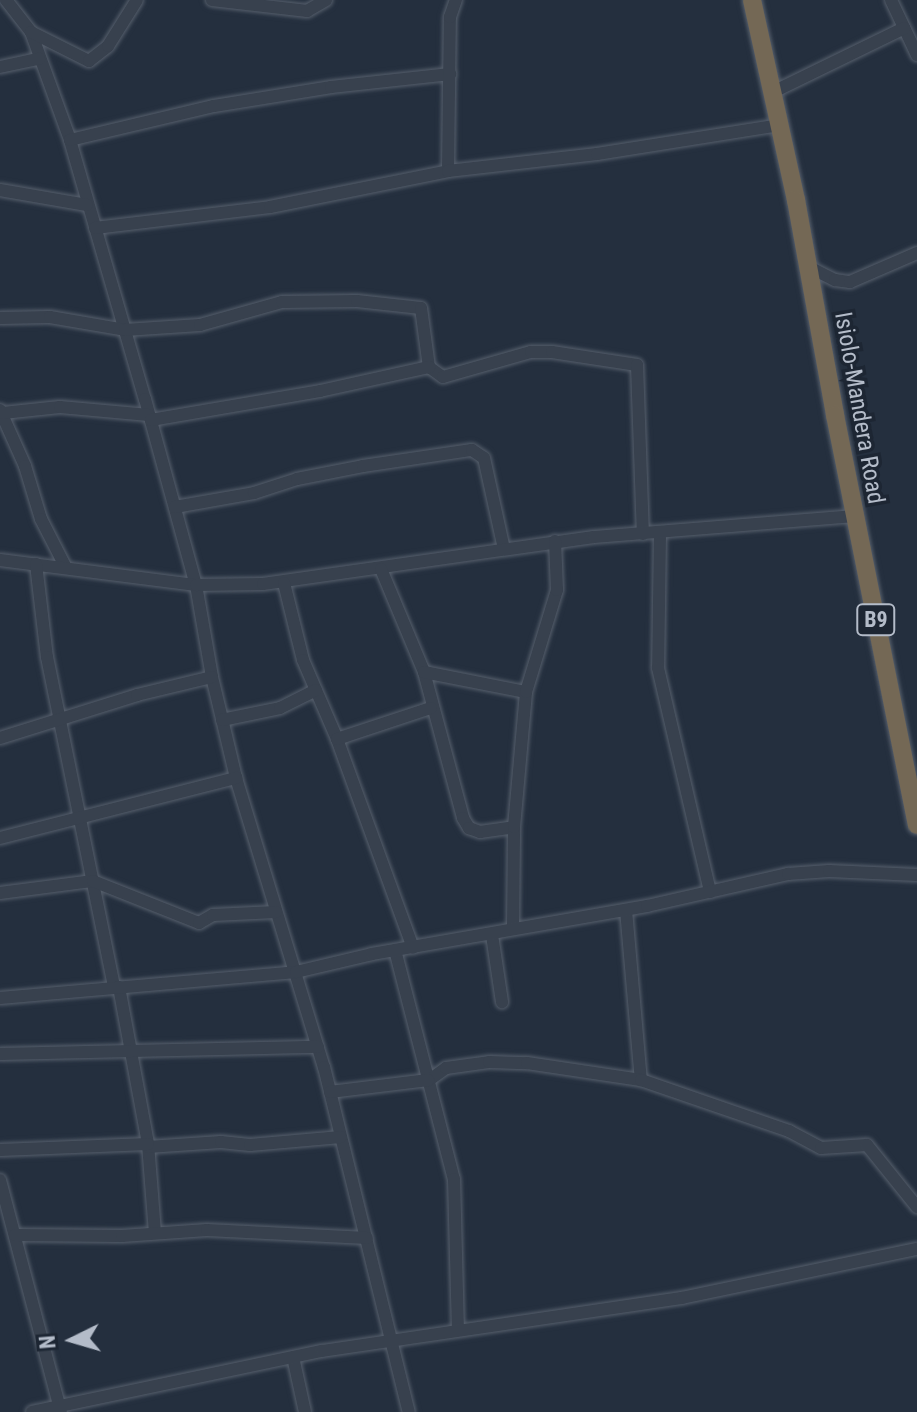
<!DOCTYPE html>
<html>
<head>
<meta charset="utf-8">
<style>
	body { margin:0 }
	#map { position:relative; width:917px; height:1412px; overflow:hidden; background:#242f3e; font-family:"Roboto Condensed",sans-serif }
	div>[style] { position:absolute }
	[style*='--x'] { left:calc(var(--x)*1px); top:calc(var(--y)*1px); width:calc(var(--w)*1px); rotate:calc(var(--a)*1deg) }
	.roads { filter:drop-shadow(0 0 2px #565f6c) drop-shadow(0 0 2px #565f6c) }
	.minor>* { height:12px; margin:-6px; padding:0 6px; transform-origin:6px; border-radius:6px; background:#38414e }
	.highway>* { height:18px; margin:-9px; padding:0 9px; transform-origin:9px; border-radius:9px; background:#746855 }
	span { translate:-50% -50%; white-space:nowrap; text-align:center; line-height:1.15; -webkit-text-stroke:7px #1d2633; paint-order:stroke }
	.shield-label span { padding:2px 6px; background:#1d2633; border:2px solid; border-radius:6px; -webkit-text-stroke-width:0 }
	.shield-label { font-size:22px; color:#b4bcc9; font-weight:700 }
	.street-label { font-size:24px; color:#b4bcc9 }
	.north { position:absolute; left:32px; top:1300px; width:80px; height:80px; -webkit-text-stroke:6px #1d2633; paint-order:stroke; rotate:265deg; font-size:22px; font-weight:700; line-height:32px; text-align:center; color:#b4bcc9 }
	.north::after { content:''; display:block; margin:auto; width:28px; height:36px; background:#b4bcc9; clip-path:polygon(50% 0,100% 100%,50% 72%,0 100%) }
</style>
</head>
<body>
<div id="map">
	<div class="roads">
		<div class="minor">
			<i style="--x:6;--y:0;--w:41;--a:52"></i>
			<i style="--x:31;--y:32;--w:115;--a:70.1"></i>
			<i style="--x:70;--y:140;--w:270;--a:73.9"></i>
			<i style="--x:145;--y:399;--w:193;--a:74.7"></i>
			<i style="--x:196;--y:585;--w:93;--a:80.1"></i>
			<i style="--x:212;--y:677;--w:104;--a:76.6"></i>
			<i style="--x:236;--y:778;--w:302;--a:73.1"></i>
			<i style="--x:324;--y:1067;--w:355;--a:76.2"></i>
			<i style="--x:212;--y:0;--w:96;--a:6.6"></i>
			<i style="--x:307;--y:11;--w:22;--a:-30"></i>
			<i style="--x:891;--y:0;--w:61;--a:64.7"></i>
			<i style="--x:31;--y:32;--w:65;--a:26.6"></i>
			<i style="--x:89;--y:61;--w:24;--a:-38"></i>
			<i style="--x:108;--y:46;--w:54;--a:-57.8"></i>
			<i style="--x:0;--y:67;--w:40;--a:-12"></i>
			<i style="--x:773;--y:92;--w:146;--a:-26"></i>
			<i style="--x:70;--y:140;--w:148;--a:-13.3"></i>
			<i style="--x:214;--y:106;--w:119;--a:-9.2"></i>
			<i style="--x:331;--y:87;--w:120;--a:-6.2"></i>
			<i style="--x:448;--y:171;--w:154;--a:-89.3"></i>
			<i style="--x:450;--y:17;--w:18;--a:-71"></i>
			<i style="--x:0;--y:190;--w:88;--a:9.8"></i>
			<i style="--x:95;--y:228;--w:176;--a:-6.8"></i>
			<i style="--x:270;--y:207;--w:182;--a:-11.4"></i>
			<i style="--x:448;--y:171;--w:150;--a:-6.5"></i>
			<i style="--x:597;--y:154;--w:186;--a:-9"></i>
			<i style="--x:809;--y:267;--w:29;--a:27"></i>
			<i style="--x:835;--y:280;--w:15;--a:8"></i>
			<i style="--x:850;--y:282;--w:73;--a:-23.4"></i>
			<i style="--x:0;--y:318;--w:50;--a:-1.1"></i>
			<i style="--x:50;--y:317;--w:76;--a:9.8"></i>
			<i style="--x:125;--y:330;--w:75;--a:-3.8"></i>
			<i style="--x:200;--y:325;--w:85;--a:-15.7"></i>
			<i style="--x:282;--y:302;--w:75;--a:-0.8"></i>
			<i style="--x:357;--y:301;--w:64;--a:6.2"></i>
			<i style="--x:421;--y:308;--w:60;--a:82.3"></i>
			<i style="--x:429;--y:367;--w:17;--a:36"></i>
			<i style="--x:443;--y:377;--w:91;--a:-15.9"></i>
			<i style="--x:531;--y:352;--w:21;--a:0"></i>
			<i style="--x:552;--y:352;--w:86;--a:8.7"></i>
			<i style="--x:637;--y:365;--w:169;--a:88"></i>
			<i style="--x:0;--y:410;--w:61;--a:65.9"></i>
			<i style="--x:25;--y:466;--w:55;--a:73.2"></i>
			<i style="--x:41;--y:519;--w:53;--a:62.9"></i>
			<i style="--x:3;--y:413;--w:57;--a:-6"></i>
			<i style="--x:60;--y:407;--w:89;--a:5.1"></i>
			<i style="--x:151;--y:420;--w:171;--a:-9.7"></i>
			<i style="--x:320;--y:391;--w:112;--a:-12.4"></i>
			<i style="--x:175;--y:507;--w:80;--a:-10"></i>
			<i style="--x:254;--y:493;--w:45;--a:-18"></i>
			<i style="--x:297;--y:479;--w:67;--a:-11.1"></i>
			<i style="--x:363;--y:466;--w:110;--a:-8.4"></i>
			<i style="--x:472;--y:450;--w:14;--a:34"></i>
			<i style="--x:484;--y:458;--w:93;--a:77.6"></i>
			<i style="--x:660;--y:533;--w:135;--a:90.8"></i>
			<i style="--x:658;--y:668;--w:230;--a:76.9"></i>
			<i style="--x:0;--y:560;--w:198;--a:7.3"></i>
			<i style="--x:196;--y:585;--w:67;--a:-0.9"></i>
			<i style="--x:263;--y:584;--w:334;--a:-8.1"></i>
			<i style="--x:594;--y:537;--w:262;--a:-4.6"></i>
			<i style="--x:36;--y:564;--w:94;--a:83.3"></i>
			<i style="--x:47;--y:657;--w:337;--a:78.5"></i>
			<i style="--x:381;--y:569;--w:112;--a:67.3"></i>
			<i style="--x:424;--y:672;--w:151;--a:75"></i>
			<i style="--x:463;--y:818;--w:12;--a:59"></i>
			<i style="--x:469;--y:828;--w:12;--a:20"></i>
			<i style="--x:480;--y:832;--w:34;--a:-8"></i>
			<i style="--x:284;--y:583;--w:79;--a:76.1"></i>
			<i style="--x:303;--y:660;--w:86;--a:66.7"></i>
			<i style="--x:337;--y:739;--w:222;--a:70"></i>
			<i style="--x:424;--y:672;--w:104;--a:11.1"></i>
			<i style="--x:222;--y:720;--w:59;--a:-11.7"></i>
			<i style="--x:280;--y:708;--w:40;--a:-26.6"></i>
			<i style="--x:0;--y:738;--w:144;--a:-17.4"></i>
			<i style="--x:137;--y:695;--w:77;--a:-13.5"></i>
			<i style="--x:337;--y:739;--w:99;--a:-18.3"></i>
			<i style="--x:0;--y:838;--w:244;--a:-14.3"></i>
			<i style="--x:0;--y:893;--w:94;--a:-7.4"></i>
			<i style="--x:93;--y:881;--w:114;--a:21.6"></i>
			<i style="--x:199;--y:923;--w:16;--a:-30"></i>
			<i style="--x:213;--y:915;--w:63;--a:-2.7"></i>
			<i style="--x:626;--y:910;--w:171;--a:85"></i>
			<i style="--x:513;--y:929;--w:102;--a:-89.4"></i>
			<i style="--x:514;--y:827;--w:136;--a:-84.9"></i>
			<i style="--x:526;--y:692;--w:107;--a:-73.1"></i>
			<i style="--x:557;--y:590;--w:49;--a:-92.3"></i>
			<i style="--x:492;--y:935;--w:68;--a:81.5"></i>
			<i style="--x:395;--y:950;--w:236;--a:75.6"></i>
			<i style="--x:454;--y:1179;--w:150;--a:88.5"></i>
			<i style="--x:119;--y:987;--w:160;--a:79.5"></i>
			<i style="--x:148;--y:1144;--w:89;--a:85.5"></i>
			<i style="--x:0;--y:998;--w:297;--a:-5"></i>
			<i style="--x:296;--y:972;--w:78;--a:-13.3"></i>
			<i style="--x:372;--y:954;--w:279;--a:-9.9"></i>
			<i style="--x:647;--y:906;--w:145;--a:-12.8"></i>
			<i style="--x:788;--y:874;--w:41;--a:-4.2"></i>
			<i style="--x:829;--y:871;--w:88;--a:2.6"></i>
			<i style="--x:0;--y:1054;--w:318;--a:-1.3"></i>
			<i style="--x:428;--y:1081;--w:22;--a:-36"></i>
			<i style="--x:446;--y:1068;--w:43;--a:-7.9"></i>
			<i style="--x:489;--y:1062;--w:38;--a:2"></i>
			<i style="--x:527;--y:1063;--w:115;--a:8.5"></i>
			<i style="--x:641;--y:1080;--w:157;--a:19"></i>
			<i style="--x:789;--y:1131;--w:36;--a:28"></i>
			<i style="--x:821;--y:1148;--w:46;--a:-3.7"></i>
			<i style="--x:867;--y:1145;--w:80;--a:51.1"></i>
			<i style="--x:330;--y:1092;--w:99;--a:-7"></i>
			<i style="--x:148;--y:1147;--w:73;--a:-3.9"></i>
			<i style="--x:221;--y:1142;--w:29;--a:6"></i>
			<i style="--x:250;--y:1145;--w:91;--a:-5"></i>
			<i style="--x:0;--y:1150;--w:148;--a:-2.3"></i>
			<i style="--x:0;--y:1180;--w:240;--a:75.3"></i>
			<i style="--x:15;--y:1235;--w:107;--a:0.5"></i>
			<i style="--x:122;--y:1236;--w:85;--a:-4"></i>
			<i style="--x:207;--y:1230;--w:160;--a:2.9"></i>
			<i style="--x:293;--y:1357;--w:56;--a:77.7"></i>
			<i style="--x:32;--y:1412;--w:296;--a:-11.9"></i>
			<i style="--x:322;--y:1351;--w:364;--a:-8.4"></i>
			<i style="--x:682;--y:1298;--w:240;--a:-11.8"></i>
		</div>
		<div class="highway">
			<i style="--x:752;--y:0;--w:205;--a:77.6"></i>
			<i style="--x:796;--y:200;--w:219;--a:79.7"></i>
			<i style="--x:835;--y:415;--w:418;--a:78.7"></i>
		</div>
	</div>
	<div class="shield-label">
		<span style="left:876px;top:620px">B9</span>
	</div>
	<div class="street-label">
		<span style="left:859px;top:408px;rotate:80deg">Isiolo-Mandera Road</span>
	</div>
	<div class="north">N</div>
</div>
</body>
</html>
